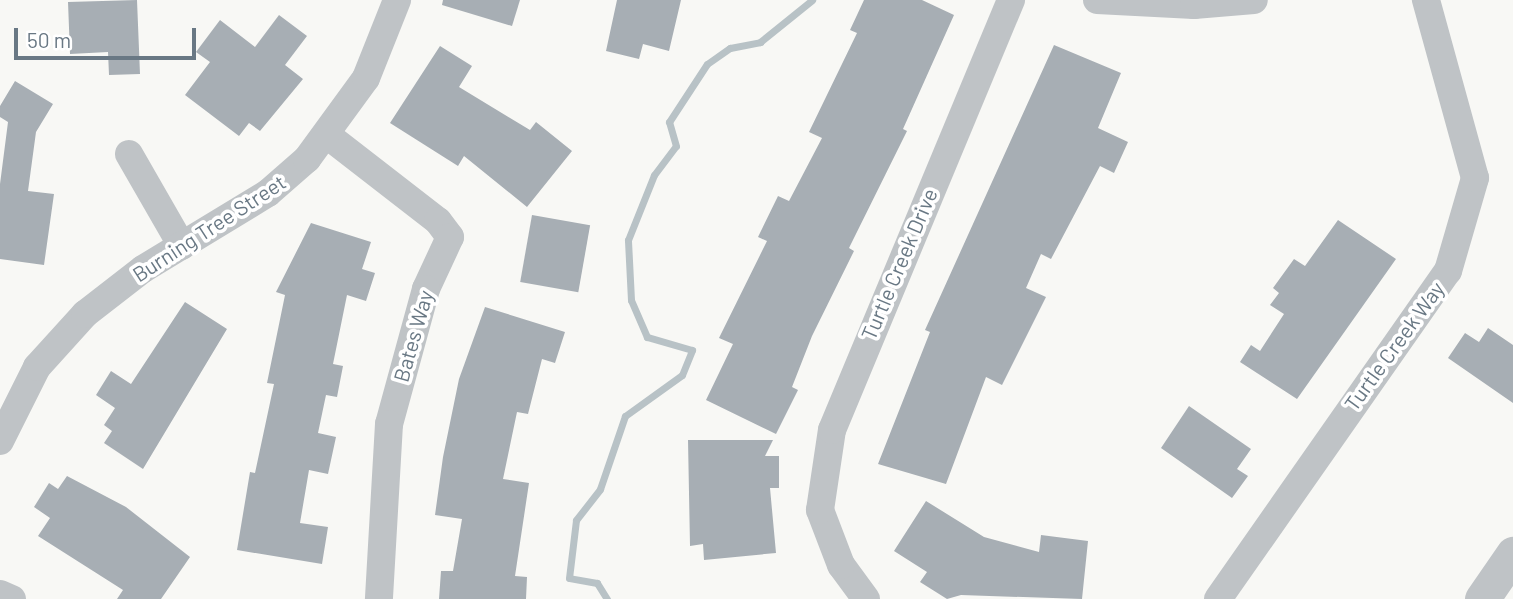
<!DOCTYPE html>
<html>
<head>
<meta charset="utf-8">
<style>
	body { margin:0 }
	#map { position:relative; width:1513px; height:599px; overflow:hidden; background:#f8f8f5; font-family:Barlow,sans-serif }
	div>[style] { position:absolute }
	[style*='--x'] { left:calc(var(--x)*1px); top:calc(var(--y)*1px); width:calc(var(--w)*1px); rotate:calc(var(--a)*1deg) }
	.stream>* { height:7px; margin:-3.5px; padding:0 3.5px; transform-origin:3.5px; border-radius:3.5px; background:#b8c2c6 }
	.building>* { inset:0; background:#a7aeb4; transform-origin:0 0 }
	.minor>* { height:28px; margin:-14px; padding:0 14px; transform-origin:14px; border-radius:14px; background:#bfc3c6 }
	.tertiary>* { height:35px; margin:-17.5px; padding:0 17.5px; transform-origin:17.5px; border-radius:17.5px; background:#bfc3c6 }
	span { translate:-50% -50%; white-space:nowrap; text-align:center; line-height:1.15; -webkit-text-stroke:7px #fff; paint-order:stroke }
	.street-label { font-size:21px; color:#697884 }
	.scale { position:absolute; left:14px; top:28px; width:182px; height:32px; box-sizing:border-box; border:4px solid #697884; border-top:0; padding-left:9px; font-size:21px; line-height:24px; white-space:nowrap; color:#697884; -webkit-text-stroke:5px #fff; paint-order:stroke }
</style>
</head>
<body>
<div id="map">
	<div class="stream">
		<i style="--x:607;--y:599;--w:19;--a:-122"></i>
		<i style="--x:597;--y:583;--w:28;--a:-170"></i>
		<i style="--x:569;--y:578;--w:58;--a:-83.1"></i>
		<i style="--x:576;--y:520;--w:39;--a:-52"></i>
		<i style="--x:600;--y:489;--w:77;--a:-71.1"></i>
		<i style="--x:625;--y:416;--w:70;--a:-35.7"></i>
		<i style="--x:682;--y:375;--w:27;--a:-68"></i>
		<i style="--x:692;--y:350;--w:47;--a:-163.9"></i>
		<i style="--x:647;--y:337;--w:40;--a:-113.4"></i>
		<i style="--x:631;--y:300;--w:60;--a:-92.9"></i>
		<i style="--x:628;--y:240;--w:70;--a:-68.2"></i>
		<i style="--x:654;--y:175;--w:36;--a:-53"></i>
		<i style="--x:676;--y:146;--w:25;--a:-106"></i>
		<i style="--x:669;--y:122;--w:69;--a:-56.8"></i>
		<i style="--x:707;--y:64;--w:28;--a:-35"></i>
		<i style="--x:730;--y:48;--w:31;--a:-11"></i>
		<i style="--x:760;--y:42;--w:67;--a:-38.9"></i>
	</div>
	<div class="building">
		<i style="clip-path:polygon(137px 0,140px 74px,109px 75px,108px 52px,70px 54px,68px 2px)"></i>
		<i style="clip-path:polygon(443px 0,520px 0,512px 26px,442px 5px)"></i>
		<i style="clip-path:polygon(617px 0,681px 0,669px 51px,643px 44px,639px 59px,606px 51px)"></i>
		<i style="clip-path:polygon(864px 0,922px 0,954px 15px,903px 129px,907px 131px,849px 248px,854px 251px,812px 336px,792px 387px,798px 390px,776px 434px,706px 400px,733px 344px,719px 338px,767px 241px,758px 237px,778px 196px,789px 201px,822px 138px,809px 132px,857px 33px,850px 30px)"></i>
		<i style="clip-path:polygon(279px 15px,307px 36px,285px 65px,303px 79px,260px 131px,249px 123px,239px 136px,185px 95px,210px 62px,196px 52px,220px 20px,255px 47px)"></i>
		<i style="clip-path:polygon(1054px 45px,1121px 73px,1098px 128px,1128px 142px,1114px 173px,1100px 166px,1051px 259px,1041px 254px,1026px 288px,1046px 297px,1002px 385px,986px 377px,946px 484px,878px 464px,930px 332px,925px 330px)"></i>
		<i style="clip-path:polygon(440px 46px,472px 66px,459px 87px,530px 130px,536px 122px,572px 151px,527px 207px,464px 156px,458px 166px,390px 123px)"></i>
		<i style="clip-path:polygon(15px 81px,53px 104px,36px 132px,28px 191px,54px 194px,44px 265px,0 259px,0 184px,8px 122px,0 117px,0 106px)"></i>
		<i style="left:532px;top:215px;width:59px;height:68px;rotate:10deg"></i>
		<i style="clip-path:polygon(1338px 220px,1396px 259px,1297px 399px,1240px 362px,1251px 345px,1260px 351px,1284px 314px,1270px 305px,1279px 293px,1273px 288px,1294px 259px,1305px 266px)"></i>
		<i style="clip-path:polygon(311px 223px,371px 242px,362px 269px,375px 273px,366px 301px,347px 295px,333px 364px,343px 366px,337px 397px,326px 395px,318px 433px,336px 437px,328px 474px,309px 470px,300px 523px,328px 527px,322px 564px,237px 550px,250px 472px,255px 473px,274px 384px,267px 383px,285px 295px,276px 292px)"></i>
		<i style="clip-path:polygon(185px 302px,227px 329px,143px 469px,104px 443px,112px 431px,104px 425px,115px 408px,96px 395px,111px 371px,131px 384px)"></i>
		<i style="clip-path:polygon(485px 307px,565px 332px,555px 363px,542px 359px,528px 414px,517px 412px,503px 479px,529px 483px,515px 576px,527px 577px,526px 599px,439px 599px,441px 571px,453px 571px,462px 519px,435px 515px,443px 457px,459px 379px)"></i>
		<i style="clip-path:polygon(1488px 328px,1513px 345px,1513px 403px,1448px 358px,1465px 333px,1479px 342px)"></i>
		<i style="clip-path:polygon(1189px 406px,1251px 449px,1237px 469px,1248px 476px,1232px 498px,1161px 448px)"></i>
		<i style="clip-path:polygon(688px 440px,773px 440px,765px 456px,779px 456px,779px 488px,770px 488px,776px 553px,704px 560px,703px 544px,690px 546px)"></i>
		<i style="clip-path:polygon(67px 476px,126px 507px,190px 557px,161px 599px,117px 599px,123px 590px,38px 536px,50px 518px,34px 507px,49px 483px,58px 489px)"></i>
		<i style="clip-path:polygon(926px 501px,984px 537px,1039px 552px,1041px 535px,1088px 541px,1082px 599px,961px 595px,947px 599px,920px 582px,927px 572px,894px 551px)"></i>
	</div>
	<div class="minor">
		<i style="--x:1097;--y:0;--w:97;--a:3"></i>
		<i style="--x:1194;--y:5;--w:60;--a:-4.8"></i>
		<i style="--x:327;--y:135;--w:140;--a:37.8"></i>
		<i style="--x:438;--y:221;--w:20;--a:53"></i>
		<i style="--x:450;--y:237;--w:57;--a:114.8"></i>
		<i style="--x:426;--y:289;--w:140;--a:105.3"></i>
		<i style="--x:389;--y:424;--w:175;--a:93.3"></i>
		<i style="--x:129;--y:154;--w:106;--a:60.1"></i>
		<i style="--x:0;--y:441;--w:83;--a:-63.4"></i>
		<i style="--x:37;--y:367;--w:72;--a:-47.8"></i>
		<i style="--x:85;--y:314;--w:73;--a:-37.8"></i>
		<i style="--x:143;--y:269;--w:146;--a:-31.3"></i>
		<i style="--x:268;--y:193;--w:52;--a:-41.1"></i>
		<i style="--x:307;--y:159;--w:100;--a:-53.9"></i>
		<i style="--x:366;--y:78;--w:84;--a:-68.3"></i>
		<i style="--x:0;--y:594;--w:13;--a:23"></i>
		<i style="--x:866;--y:599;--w:42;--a:-126.3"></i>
		<i style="--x:841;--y:565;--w:59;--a:-110.9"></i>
		<i style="--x:820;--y:510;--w:81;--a:-81.5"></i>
		<i style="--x:832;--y:430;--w:466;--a:-67.4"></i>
		<i style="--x:1218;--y:599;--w:401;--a:-55"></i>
		<i style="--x:1448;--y:271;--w:97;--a:-73.8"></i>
		<i style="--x:1475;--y:178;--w:185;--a:-105.4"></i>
	</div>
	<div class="tertiary">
		<i style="--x:1482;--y:599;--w:55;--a:-55.4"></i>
	</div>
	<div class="street-label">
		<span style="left:209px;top:228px;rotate:-33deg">Burning Tree Street</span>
		<span style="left:899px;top:264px;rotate:-67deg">Turtle Creek Drive</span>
		<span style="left:413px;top:336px;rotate:-74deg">Bates Way</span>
		<span style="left:1394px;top:346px;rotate:-54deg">Turtle Creek Way</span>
	</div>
	<div class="scale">50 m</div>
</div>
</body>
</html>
